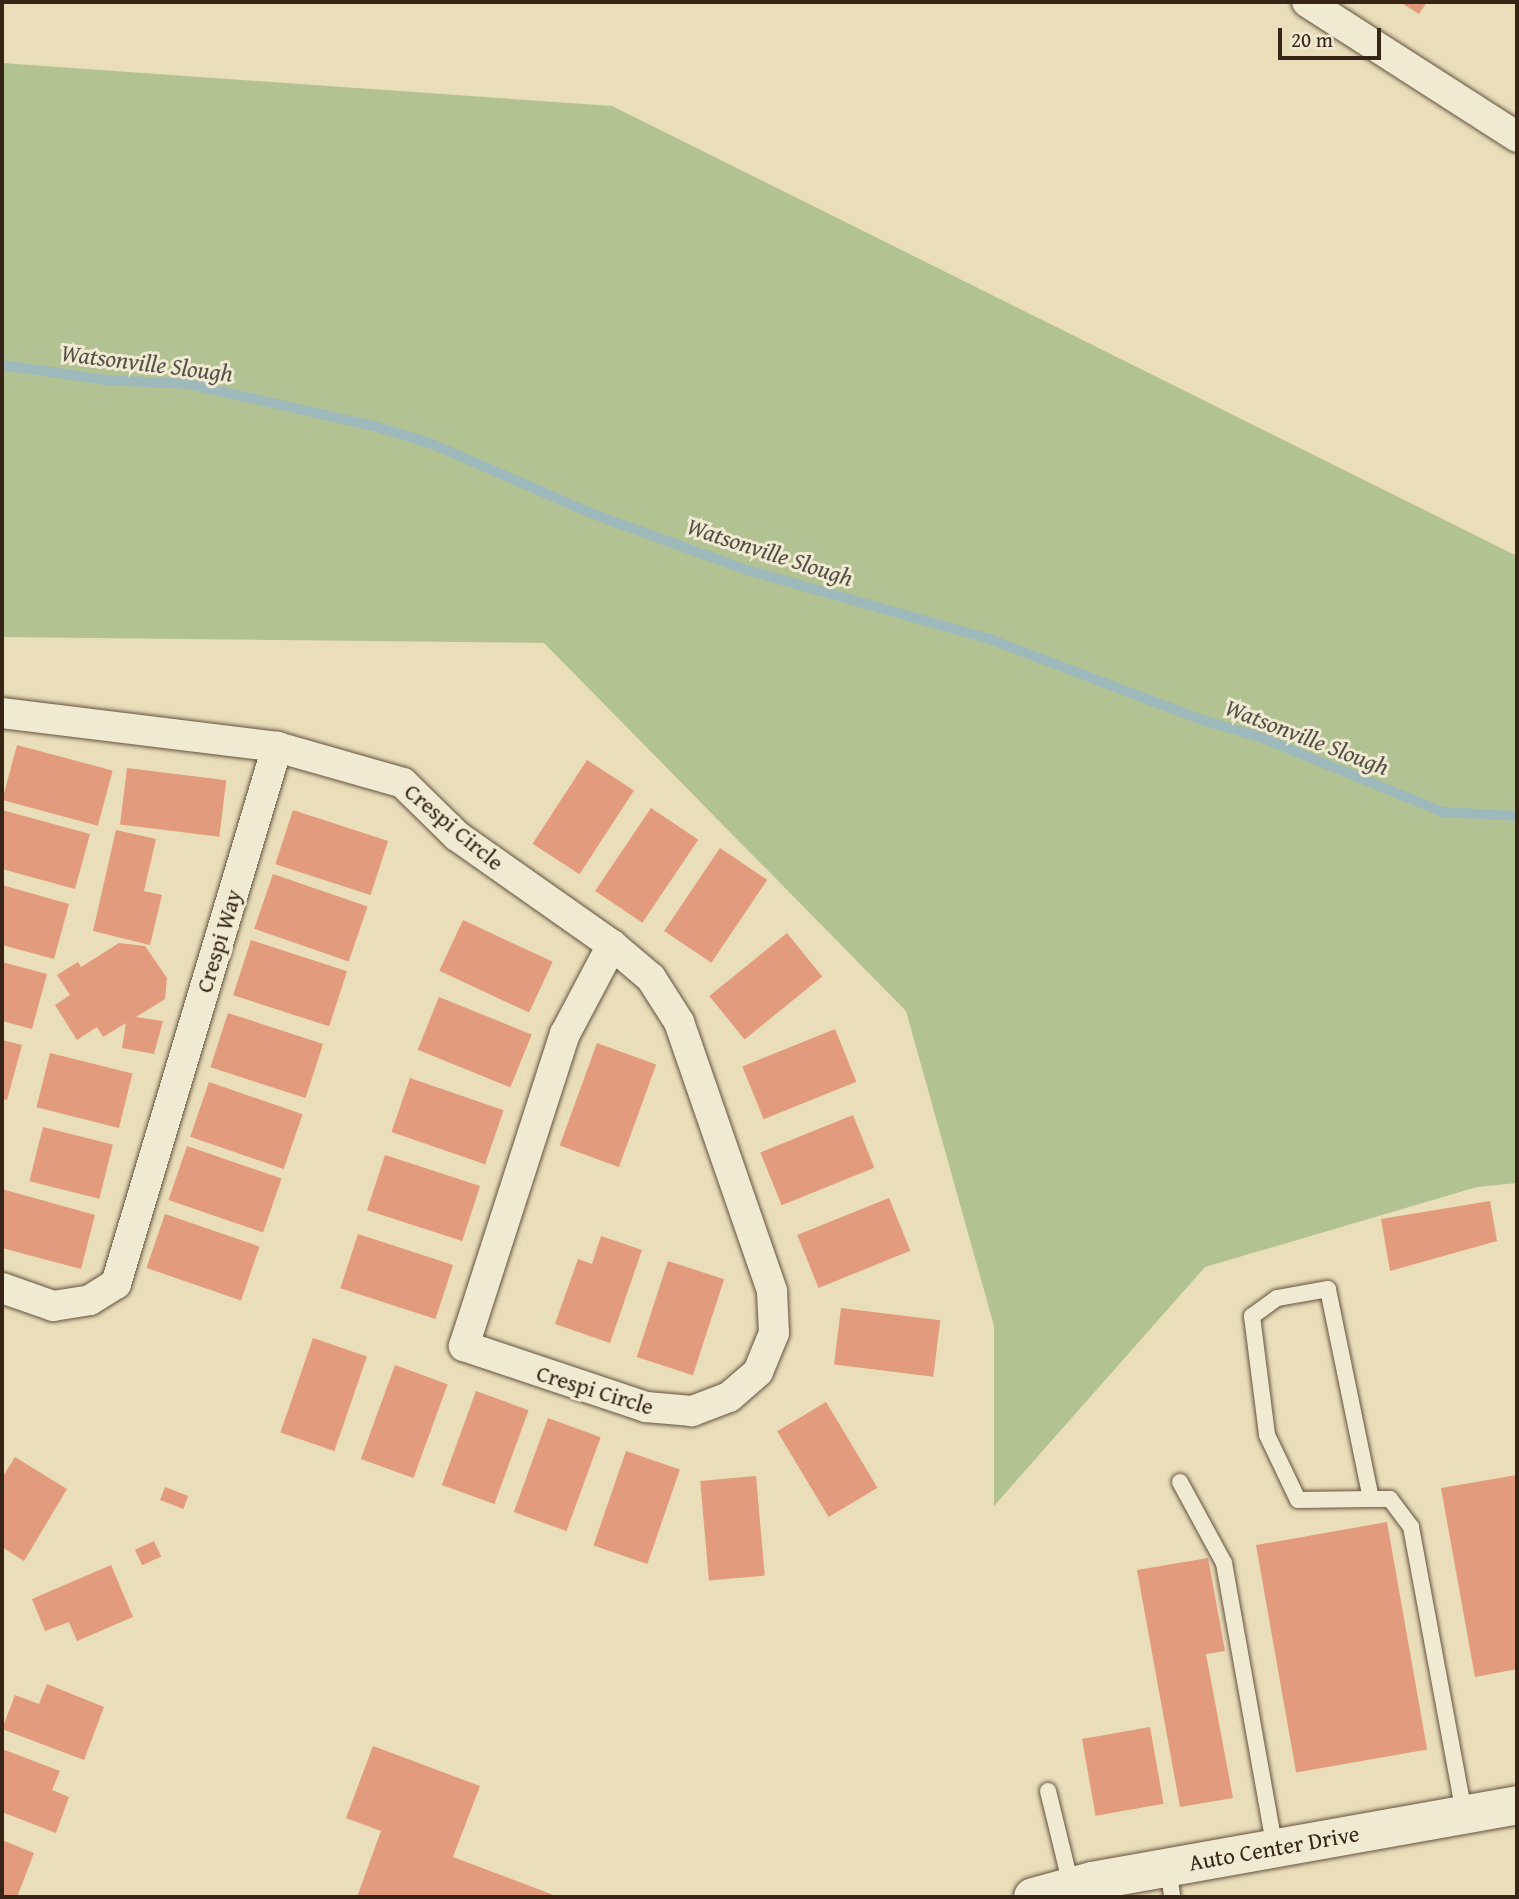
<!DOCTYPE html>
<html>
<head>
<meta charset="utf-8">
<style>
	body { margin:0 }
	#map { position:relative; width:1519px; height:1899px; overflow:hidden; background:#eadeba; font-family:"Gentium Book Plus",serif }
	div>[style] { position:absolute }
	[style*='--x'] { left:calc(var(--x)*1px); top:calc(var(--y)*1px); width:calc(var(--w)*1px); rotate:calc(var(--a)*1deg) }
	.green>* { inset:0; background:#b3c292 }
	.stream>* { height:10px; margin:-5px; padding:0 5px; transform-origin:5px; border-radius:5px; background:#9eb9bc }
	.building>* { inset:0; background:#e29b7c; transform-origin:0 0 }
	.roads { filter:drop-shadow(0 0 2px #63533f) drop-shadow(0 0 2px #63533f) }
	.lane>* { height:16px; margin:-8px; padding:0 8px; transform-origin:8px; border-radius:8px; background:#f1ead2 }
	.street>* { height:30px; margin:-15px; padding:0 15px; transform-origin:15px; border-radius:15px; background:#f1ead2 }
	.secondary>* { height:38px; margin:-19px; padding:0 19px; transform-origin:19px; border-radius:19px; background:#f1ead2 }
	span { translate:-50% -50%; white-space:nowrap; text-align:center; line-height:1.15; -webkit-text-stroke:6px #f1ead2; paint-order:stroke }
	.street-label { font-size:23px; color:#362516 }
	.water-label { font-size:24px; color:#555148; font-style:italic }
	.frame { position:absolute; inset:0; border:4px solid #362516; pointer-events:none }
	.scale { position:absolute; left:1278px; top:28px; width:103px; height:32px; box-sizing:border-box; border:4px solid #362516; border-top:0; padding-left:9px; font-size:21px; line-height:24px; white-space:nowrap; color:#362516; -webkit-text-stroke:5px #f1ead2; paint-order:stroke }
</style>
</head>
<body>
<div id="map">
	<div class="green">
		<i style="clip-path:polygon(2px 63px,612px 106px,1517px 556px,1517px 1183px,1477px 1187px,1205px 1267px,994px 1506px,994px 1326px,906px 1011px,544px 643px,2px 637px)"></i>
	</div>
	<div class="stream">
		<i style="--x:2;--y:365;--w:105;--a:8.2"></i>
		<i style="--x:106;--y:380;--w:82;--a:2.8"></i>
		<i style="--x:188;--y:384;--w:195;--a:12.8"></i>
		<i style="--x:378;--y:427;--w:57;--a:17.5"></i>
		<i style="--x:432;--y:444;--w:176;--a:23.5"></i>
		<i style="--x:593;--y:514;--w:164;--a:20"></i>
		<i style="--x:747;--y:570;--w:252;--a:15.9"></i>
		<i style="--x:989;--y:639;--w:231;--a:20.8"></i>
		<i style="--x:1205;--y:721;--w:57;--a:16.2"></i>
		<i style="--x:1260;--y:737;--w:198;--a:22.3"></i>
		<i style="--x:1443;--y:812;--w:74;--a:3.1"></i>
	</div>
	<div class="building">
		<i style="clip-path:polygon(1400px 2px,1427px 2px,1419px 14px)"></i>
		<i style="left:17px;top:745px;width:99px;height:57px;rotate:15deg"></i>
		<i style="left:587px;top:760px;width:56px;height:100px;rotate:33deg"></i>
		<i style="left:127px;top:768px;width:100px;height:57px;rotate:7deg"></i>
		<i style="left:651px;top:808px;width:57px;height:100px;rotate:34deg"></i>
		<i style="clip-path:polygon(2px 810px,90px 834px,75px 889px,2px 869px)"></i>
		<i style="left:293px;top:810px;width:100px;height:57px;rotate:18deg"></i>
		<i style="clip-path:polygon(116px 830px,156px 839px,144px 891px,162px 895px,150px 945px,93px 931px)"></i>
		<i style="left:720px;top:848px;width:57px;height:100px;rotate:34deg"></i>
		<i style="left:273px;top:874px;width:100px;height:58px;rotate:19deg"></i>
		<i style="clip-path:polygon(2px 885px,69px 904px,54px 959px,2px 945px)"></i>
		<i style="left:463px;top:920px;width:99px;height:56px;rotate:25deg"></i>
		<i style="left:787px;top:933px;width:56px;height:100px;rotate:51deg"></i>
		<i style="left:251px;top:940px;width:101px;height:58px;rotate:18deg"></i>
		<i style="clip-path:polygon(119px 943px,145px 946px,167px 978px,165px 999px,136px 1017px,163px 1021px,154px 1054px,122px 1048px,126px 1023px,103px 1037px,97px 1027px,77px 1040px,55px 1005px,70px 995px,57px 975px,78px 962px,81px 967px)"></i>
		<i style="clip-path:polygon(2px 962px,47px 974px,32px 1029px,2px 1021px)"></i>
		<i style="left:439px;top:997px;width:100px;height:57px;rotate:22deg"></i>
		<i style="left:228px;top:1013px;width:100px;height:57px;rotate:18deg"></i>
		<i style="left:835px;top:1029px;width:57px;height:100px;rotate:68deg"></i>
		<i style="clip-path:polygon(2px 1040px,22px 1045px,7px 1100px,2px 1099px)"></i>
		<i style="left:597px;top:1043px;width:63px;height:109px;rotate:20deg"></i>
		<i style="left:50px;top:1053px;width:85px;height:56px;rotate:14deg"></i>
		<i style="left:410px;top:1078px;width:99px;height:57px;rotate:19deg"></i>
		<i style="left:209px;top:1082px;width:99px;height:58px;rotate:19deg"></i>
		<i style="left:853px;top:1115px;width:57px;height:100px;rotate:68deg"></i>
		<i style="left:43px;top:1127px;width:72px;height:56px;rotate:14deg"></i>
		<i style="left:187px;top:1146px;width:100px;height:57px;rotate:19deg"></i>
		<i style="left:385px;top:1155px;width:100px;height:58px;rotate:18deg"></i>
		<i style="clip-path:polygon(2px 1189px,95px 1215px,81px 1269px,2px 1248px)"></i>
		<i style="left:889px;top:1198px;width:57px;height:99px;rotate:68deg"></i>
		<i style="clip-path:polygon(1490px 1201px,1497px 1241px,1390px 1271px,1381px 1219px)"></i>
		<i style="left:165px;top:1214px;width:100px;height:57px;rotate:19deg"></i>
		<i style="left:358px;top:1234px;width:100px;height:57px;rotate:18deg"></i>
		<i style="clip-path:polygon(601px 1236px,642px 1250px,610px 1343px,555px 1324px,578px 1259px,592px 1264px)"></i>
		<i style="left:668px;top:1261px;width:59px;height:101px;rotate:18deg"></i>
		<i style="left:841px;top:1308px;width:100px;height:57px;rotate:7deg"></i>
		<i style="left:313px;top:1338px;width:57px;height:100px;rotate:19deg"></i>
		<i style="left:395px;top:1365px;width:56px;height:100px;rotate:20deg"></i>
		<i style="left:476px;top:1391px;width:56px;height:100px;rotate:20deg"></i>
		<i style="left:826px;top:1402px;width:100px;height:57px;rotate:59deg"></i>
		<i style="left:548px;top:1418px;width:56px;height:100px;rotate:20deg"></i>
		<i style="left:626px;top:1451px;width:57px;height:100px;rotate:19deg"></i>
		<i style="clip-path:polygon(15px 1457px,67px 1489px,24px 1561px,2px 1547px,2px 1478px)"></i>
		<i style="clip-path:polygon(1517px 1475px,1517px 1669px,1475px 1677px,1441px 1488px)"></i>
		<i style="left:756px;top:1476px;width:100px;height:56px;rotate:85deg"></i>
		<i style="left:165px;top:1487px;width:25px;height:14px;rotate:21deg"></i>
		<i style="left:1387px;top:1522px;width:231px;height:133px;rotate:80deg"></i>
		<i style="left:154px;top:1541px;width:17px;height:21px;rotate:65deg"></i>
		<i style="clip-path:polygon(1208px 1558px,1225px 1651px,1206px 1654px,1233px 1798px,1180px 1807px,1137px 1570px)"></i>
		<i style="clip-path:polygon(111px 1565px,133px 1617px,77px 1641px,69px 1622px,45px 1631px,32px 1599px)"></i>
		<i style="clip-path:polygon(47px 1684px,104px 1707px,84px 1760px,2px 1729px,15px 1695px,39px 1704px)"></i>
		<i style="left:1150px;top:1727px;width:78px;height:69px;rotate:80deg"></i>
		<i style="clip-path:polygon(373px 1746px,480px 1786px,453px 1857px,559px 1897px,357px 1897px,381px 1831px,346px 1818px)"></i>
		<i style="clip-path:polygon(2px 1749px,60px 1771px,52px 1790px,69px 1797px,56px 1833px,2px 1812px)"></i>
		<i style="clip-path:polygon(2px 1840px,34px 1853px,17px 1897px,2px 1897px)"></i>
	</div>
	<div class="roads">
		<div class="lane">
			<i style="--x:1180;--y:1482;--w:92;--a:61.5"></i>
			<i style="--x:1224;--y:1563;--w:290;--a:79.9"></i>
			<i style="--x:1371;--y:1499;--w:214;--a:-101.6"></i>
			<i style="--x:1328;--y:1289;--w:52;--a:170"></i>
			<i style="--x:1277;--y:1298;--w:31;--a:144"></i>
			<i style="--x:1252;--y:1316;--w:120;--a:82.8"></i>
			<i style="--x:1267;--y:1435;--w:72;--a:64.5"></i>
			<i style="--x:1298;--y:1500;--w:73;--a:-0.8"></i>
			<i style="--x:1371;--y:1499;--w:19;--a:0"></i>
			<i style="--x:1390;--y:1499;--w:35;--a:53"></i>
			<i style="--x:1411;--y:1527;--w:292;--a:79.5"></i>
			<i style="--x:1048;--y:1791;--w:97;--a:76.3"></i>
			<i style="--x:1168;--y:1867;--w:30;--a:82"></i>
		</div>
		<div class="street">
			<i style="--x:1307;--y:2;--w:250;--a:32.7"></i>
			<i style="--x:2;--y:713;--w:277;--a:7"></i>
			<i style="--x:277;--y:747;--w:131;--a:15.9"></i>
			<i style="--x:403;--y:783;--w:76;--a:44.5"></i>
			<i style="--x:457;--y:836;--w:189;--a:35.1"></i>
			<i style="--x:612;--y:945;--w:51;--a:40.2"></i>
			<i style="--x:651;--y:978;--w:52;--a:57.5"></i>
			<i style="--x:679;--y:1022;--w:285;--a:70.9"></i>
			<i style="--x:772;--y:1291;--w:42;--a:87.3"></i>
			<i style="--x:774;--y:1333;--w:42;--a:112.3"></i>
			<i style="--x:758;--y:1372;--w:38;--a:139"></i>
			<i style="--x:729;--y:1397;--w:40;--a:159"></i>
			<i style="--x:692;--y:1411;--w:46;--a:-175"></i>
			<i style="--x:646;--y:1407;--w:192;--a:-161.5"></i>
			<i style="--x:464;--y:1346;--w:328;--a:-72.1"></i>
			<i style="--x:565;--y:1034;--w:101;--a:-62.2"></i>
			<i style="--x:2;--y:1288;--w:54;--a:19.4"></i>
			<i style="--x:53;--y:1306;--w:37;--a:-9"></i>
			<i style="--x:90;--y:1300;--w:31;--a:-32"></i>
			<i style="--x:116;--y:1284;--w:561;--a:-73.31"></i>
		</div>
		<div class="secondary">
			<i style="--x:1033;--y:1897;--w:61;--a:-15.2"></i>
			<i style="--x:1092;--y:1881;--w:432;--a:-10.1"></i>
		</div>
	</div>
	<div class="street-label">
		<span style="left:454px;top:827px;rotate:40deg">Crespi Circle</span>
		<span style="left:219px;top:941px;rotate:-73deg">Crespi Way</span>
		<span style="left:595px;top:1390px;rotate:17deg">Crespi Circle</span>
		<span style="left:1274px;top:1848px;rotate:-10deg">Auto Center Drive</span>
	</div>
	<div class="water-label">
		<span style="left:147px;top:363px;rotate:7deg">Watsonville Slough</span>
		<span style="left:770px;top:552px;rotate:18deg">Watsonville Slough</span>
		<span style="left:1307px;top:737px;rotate:21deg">Watsonville Slough</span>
	</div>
	<div class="frame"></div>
	<div class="scale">20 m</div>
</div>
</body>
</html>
